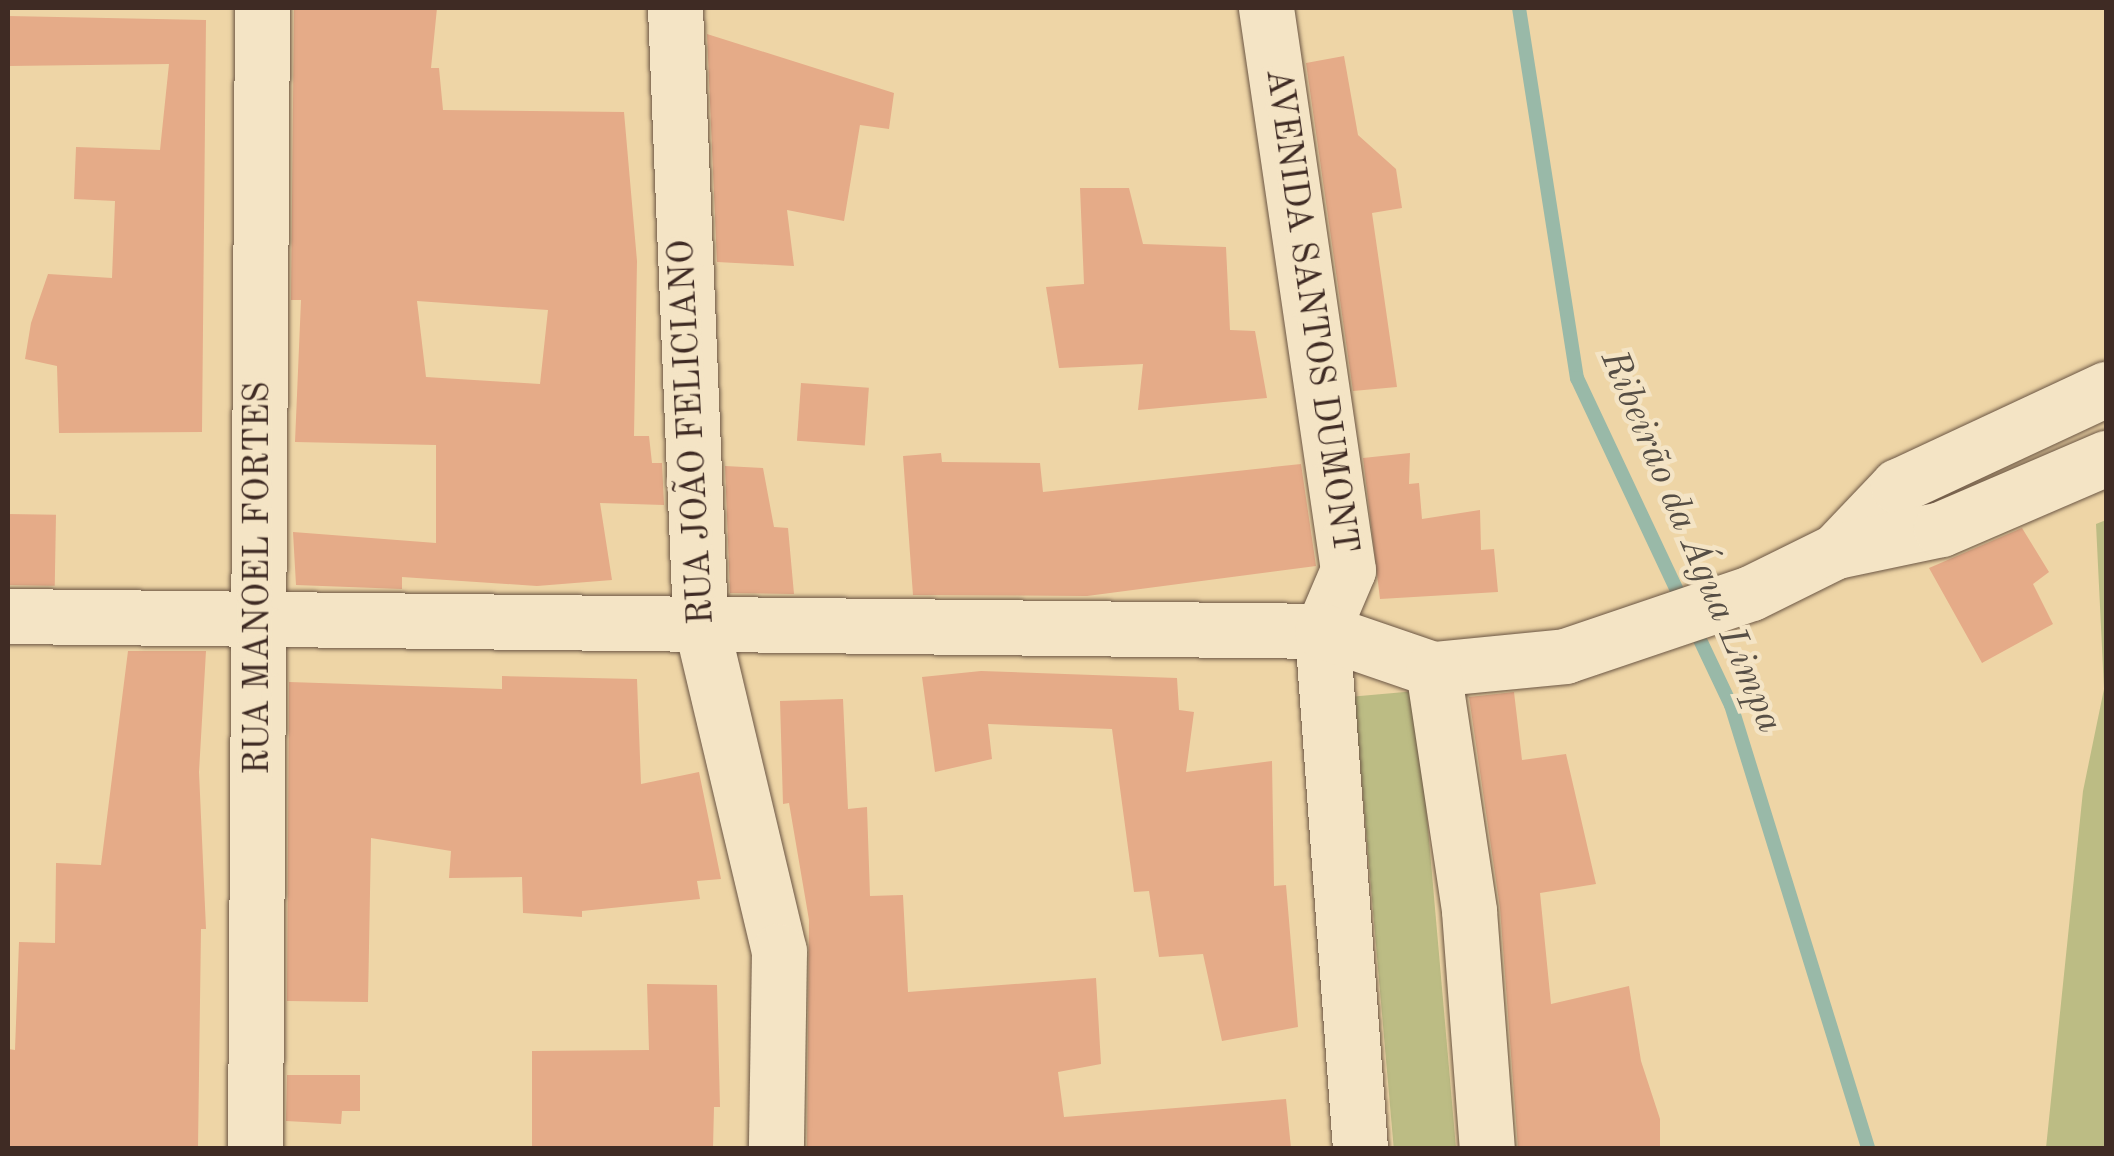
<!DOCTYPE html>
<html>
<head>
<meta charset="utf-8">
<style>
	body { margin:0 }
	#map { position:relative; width:2114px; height:1156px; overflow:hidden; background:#eed5a6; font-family:"Old Standard TT",serif }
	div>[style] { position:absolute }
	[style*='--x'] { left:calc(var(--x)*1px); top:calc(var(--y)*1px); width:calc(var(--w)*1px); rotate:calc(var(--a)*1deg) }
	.green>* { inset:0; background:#bcbc84; transform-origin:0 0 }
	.stream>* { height:14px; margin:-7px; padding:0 7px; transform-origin:7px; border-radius:7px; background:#99b9a8 }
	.building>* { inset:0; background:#e5ab88; transform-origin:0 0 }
	.roads { filter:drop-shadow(0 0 2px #6b5644) drop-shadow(0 0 2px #6b5644) }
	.minor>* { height:55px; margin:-27.5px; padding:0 27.5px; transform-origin:27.5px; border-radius:27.5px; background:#f4e4c5 }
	span { translate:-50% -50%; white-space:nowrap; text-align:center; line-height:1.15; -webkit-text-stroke:9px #f4e4c5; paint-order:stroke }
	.street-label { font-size:35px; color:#3f2b24 }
	.water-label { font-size:38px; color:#564e45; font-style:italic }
	.frame { position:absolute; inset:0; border:10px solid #3f2b24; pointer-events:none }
</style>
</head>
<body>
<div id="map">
	<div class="green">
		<i style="clip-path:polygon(2106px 520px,2106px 1148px,2046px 1148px,2083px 791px,2104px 689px,2096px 524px)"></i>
		<i style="left:1416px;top:691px;width:459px;height:62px;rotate:85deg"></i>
	</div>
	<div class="stream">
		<i style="--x:1519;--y:8;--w:375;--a:81.1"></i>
		<i style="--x:1577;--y:378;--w:249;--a:64.8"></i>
		<i style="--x:1692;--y:623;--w:91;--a:64.6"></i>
		<i style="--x:1731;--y:705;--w:464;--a:72.8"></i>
	</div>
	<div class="building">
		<i style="clip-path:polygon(evenodd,294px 8px,437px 8px,431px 68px,439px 68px,443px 110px,624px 112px,637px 261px,634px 436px,649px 436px,652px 463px,662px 463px,664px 505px,600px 503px,612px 580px,537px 586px,402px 577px,402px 589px,296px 585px,293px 532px,436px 543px,436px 445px,295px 442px,301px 300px,291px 300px,294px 8px,417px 301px,548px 310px,540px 384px,426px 377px,417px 301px)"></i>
		<i style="clip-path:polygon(8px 16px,206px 20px,202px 432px,59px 433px,57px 366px,25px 359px,31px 323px,48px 274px,112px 278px,115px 201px,74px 199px,76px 147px,160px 150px,169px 64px,8px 66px)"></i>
		<i style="clip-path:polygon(707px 34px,894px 93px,889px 129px,860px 125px,844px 221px,787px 210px,794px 266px,717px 262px)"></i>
		<i style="clip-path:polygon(1344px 56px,1358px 135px,1396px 169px,1402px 208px,1372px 213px,1397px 387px,1353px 391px,1306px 63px)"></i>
		<i style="clip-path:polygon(1080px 188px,1129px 188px,1143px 244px,1226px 247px,1230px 330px,1255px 331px,1267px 398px,1138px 410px,1143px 364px,1059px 368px,1046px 287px,1084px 284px)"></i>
		<i style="left:801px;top:383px;width:68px;height:58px;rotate:4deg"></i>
		<i style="clip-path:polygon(941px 453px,942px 462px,1040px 463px,1043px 492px,1301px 464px,1316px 566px,1087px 596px,913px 595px,903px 456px)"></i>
		<i style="clip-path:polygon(1410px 453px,1409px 484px,1419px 483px,1422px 519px,1480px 510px,1481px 550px,1494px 549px,1498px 592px,1380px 599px,1363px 458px)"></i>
		<i style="clip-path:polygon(725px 466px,763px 468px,774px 527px,788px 528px,794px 594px,730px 593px)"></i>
		<i style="left:8px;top:514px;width:48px;height:71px;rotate:1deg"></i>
		<i style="clip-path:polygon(2022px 528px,2049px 572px,2033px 584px,2053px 624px,1982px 663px,1929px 568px)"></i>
		<i style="clip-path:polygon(128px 651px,206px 651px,199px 772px,206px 929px,201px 929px,198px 1148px,8px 1148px,8px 1049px,15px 1050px,19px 942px,55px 943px,56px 863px,101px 865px)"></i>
		<i style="clip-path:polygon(981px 671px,1177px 678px,1179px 710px,1194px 712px,1186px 772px,1272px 761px,1274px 886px,1286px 885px,1298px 1027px,1222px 1041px,1203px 954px,1159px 957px,1149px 891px,1134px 892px,1112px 729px,988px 724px,992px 759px,935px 772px,922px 677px)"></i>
		<i style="clip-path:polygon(502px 676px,637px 679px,641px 784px,699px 772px,721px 879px,697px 881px,700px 899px,582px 911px,582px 917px,523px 913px,522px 877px,449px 878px,451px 851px,371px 838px,368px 1002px,287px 1001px,289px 682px,502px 689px)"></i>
		<i style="clip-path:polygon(1514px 692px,1522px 760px,1566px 754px,1596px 884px,1540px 893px,1551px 1004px,1629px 986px,1641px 1061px,1660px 1119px,1660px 1148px,1518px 1148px,1500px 908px,1469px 697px)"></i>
		<i style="clip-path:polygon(843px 699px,848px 809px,867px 807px,870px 896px,903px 895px,908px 992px,1096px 978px,1101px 1064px,1058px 1072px,1064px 1117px,1286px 1099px,1291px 1148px,807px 1148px,809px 920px,789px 803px,783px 804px,780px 701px)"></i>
		<i style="clip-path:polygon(647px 984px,717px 985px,720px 1107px,714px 1107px,713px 1148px,532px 1148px,532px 1051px,649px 1050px)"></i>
		<i style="clip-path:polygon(287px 1075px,360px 1075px,360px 1111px,342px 1111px,341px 1124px,286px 1121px)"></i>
	</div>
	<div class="roads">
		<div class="minor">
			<i style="--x:675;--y:8;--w:613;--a:87.66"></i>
			<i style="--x:700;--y:620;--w:340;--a:76.6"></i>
			<i style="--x:779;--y:951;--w:197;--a:90.9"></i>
			<i style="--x:1266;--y:8;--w:568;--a:81.7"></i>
			<i style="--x:1348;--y:570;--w:66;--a:113.1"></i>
			<i style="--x:1322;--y:631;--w:518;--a:85.8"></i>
			<i style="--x:1836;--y:551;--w:90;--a:-46.4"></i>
			<i style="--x:1898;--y:486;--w:230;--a:-25"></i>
			<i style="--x:8;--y:616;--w:1314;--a:0.65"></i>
			<i style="--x:1322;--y:631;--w:117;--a:18.9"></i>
			<i style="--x:1433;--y:669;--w:133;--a:-5.6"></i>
			<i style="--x:1565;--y:656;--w:196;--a:-18.7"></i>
			<i style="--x:1751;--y:593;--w:95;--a:-26.3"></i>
			<i style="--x:1836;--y:551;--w:107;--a:-11.8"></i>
			<i style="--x:1941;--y:529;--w:180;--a:-23.3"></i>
			<i style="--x:1433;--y:669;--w:245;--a:81.5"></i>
			<i style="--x:1469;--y:911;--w:238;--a:85.7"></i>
			<i style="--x:255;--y:1148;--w:1140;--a:-89.65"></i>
		</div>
	</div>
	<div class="street-label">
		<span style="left:1310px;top:311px;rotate:82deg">AVENIDA SANTOS DUMONT</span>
		<span style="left:693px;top:432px;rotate:-93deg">RUA JOÃO FELICIANO</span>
		<span style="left:259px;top:578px;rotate:-90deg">RUA MANOEL FORTES</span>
	</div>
	<div class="water-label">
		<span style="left:1690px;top:542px;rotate:67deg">Ribeirão da Água Limpa</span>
	</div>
	<div class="frame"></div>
</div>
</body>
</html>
